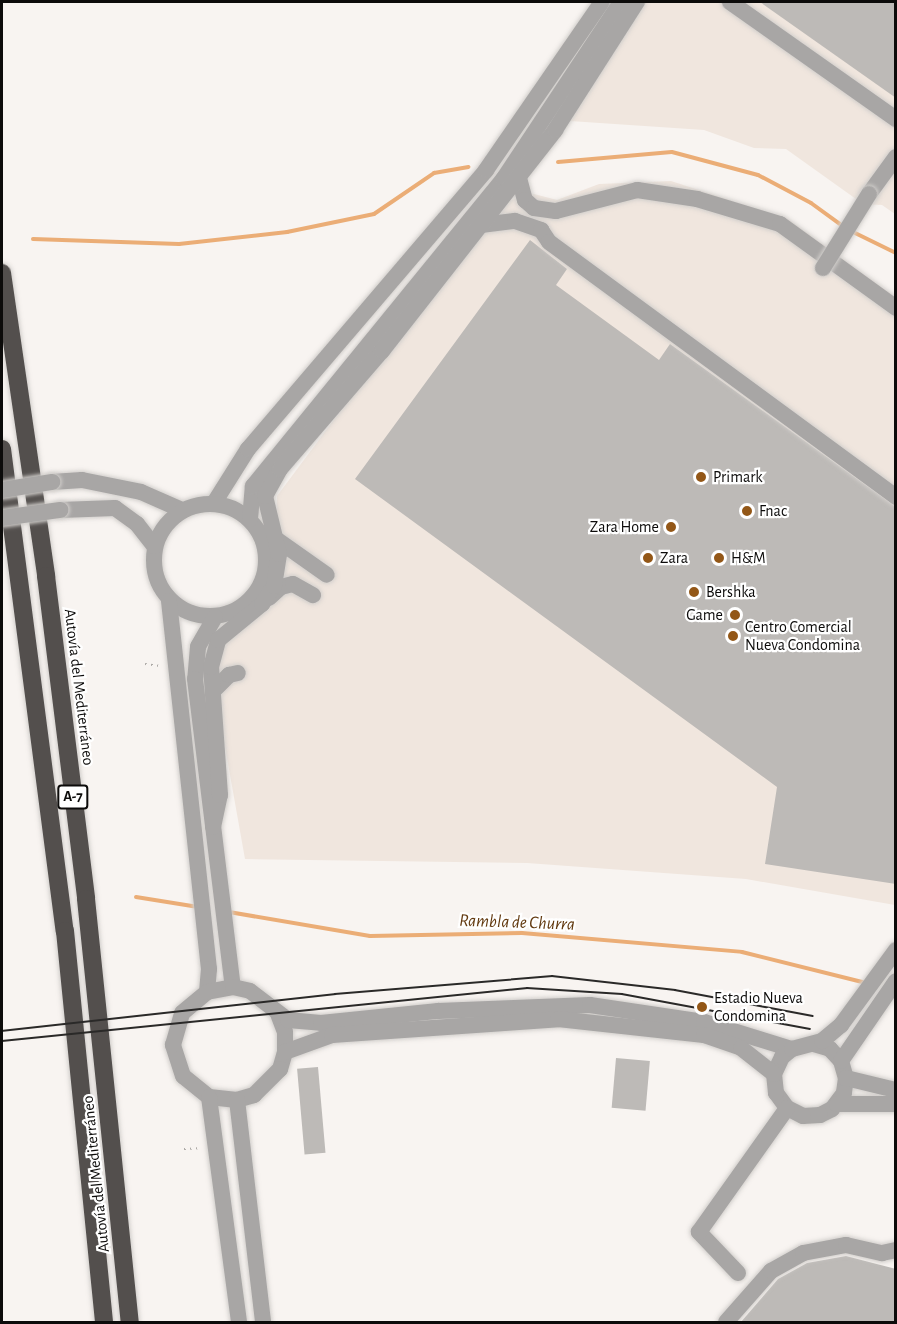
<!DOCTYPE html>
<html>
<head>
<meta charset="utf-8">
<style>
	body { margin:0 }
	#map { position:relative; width:897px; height:1324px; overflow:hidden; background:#f8f4f1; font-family:"Alegreya Sans",sans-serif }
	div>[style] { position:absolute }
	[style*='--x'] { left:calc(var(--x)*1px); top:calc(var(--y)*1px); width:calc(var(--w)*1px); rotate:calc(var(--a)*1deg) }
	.built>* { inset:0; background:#f0e6de }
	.stream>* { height:4px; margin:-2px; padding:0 2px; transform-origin:2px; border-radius:2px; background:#ebad76 }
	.building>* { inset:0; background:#bdbab7; transform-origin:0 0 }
	.path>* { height:2px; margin-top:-1px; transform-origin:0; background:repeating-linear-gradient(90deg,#adaaa7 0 1.5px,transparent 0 6px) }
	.roads { filter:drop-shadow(0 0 2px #d2cfcc) drop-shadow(0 0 2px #d2cfcc) }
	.minor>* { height:16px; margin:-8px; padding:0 8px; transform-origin:8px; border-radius:8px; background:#a8a6a5 }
	.minor>.ring { margin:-8px; padding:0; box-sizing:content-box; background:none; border:16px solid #a8a6a5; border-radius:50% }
	.highway>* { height:18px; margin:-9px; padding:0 9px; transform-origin:9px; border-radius:9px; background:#534f4d }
	.tram>* { height:1.5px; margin:-0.75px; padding:0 0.75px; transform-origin:0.75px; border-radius:0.75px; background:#2a2928 }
	.bridges { filter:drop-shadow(0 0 2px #d2cfcc) drop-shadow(0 0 2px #d2cfcc) }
	.minor-bridge>* { height:16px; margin:-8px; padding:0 8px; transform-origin:8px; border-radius:8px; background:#a8a6a5 }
	.dots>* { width:16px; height:16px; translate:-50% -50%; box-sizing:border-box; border:3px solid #fff; border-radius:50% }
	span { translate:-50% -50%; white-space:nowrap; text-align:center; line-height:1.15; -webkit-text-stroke:4.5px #fff; paint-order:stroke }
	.shield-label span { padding:2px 4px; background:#fff; border:2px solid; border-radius:4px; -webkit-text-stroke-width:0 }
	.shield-label { font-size:15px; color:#0c0b0a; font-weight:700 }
	.poi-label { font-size:16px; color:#0c0b0a }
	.left { translate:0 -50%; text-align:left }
	.right { translate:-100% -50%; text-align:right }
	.street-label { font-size:16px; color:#0c0b0a }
	.water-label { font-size:18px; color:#62390f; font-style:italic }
	.frame { position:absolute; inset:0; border:3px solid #0c0b0a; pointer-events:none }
</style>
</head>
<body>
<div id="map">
	<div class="built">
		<i style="clip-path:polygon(643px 2px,895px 2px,895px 214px,882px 205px,863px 204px,786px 149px,754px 148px,704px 130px,570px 121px)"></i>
		<i style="clip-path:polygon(671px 181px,788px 219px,895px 297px,895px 905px,746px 879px,527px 863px,245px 859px,207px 646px,259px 587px,276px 539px,277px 496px,336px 417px,511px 200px,534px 194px,557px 200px,599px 184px)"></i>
	</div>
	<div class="stream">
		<i style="--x:558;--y:162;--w:114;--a:-5"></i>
		<i style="--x:672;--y:152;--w:89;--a:15"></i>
		<i style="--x:758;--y:175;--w:60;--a:27.8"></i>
		<i style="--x:811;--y:203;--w:41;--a:36"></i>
		<i style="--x:851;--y:231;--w:50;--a:26.1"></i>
		<i style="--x:33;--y:239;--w:146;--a:2"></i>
		<i style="--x:179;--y:244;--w:109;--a:-6.3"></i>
		<i style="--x:287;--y:232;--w:89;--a:-11.7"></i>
		<i style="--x:374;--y:214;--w:73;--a:-34.3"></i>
		<i style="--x:434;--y:173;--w:35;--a:-10"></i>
		<i style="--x:136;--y:897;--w:63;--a:9.2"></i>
		<i style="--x:229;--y:912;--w:143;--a:9.7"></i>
		<i style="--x:370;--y:936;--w:152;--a:-1.1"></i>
		<i style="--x:522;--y:933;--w:221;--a:4.9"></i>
		<i style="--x:742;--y:952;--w:128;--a:14"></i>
	</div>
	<div class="building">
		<i style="clip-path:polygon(760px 2px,896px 2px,896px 98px)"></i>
		<i style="clip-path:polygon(530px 240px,567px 269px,556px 285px,659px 360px,670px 344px,896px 507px,896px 884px,765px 864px,777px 787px,355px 479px)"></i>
		<i style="left:616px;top:1058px;width:34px;height:50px;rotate:5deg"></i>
		<i style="left:318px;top:1067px;width:86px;height:21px;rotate:85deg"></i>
		<i style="clip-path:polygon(846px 1256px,896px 1269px,896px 1323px,740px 1323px,778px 1279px,807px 1263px)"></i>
	</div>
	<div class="path">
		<i style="--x:145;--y:664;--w:15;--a:8"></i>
		<i style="--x:184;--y:1149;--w:18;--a:-3"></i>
	</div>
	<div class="roads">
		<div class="minor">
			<i style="--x:730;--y:2;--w:203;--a:35.2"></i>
			<i style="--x:519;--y:178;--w:23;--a:75"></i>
			<i style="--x:525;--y:200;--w:12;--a:42"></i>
			<i style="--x:534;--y:208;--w:22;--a:8"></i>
			<i style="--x:556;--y:211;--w:84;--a:-14.5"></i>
			<i style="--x:637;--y:190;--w:61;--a:8.5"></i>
			<i style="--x:697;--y:199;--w:87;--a:16.8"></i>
			<i style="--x:780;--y:224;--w:143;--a:35.9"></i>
			<i style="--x:869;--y:194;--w:46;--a:-53.9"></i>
			<i style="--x:481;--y:225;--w:34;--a:-7"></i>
			<i style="--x:515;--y:221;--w:28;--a:19"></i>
			<i style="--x:541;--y:230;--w:14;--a:56"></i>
			<i style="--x:549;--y:242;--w:431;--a:36.3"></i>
			<i style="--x:52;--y:482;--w:30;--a:-4"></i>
			<i style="--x:82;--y:480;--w:60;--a:11.5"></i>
			<i style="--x:141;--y:492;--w:45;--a:23.7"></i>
			<i style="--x:214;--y:503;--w:64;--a:-57.8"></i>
			<i style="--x:248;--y:449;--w:367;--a:-49.5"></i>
			<i style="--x:486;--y:170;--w:204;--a:-55.4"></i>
			<i class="ring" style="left:154px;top:504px;width:96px;height:96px"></i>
			<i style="--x:60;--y:510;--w:55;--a:-2.1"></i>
			<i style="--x:115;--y:508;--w:27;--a:36"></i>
			<i style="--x:137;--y:524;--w:28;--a:52"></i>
			<i style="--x:250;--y:519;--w:33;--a:-85"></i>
			<i style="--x:253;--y:486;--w:397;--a:-50.8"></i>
			<i style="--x:504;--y:178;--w:211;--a:-56.4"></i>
			<i style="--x:276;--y:539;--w:62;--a:35.2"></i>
			<i style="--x:269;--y:598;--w:16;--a:-43"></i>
			<i style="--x:281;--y:587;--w:12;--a:-14"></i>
			<i style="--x:293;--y:584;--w:23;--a:29"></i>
			<i style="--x:169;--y:601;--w:370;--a:83.8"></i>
			<i style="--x:209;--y:969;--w:23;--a:95"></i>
			<i style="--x:215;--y:617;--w:34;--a:120"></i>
			<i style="--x:198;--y:647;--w:32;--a:95"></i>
			<i style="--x:195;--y:679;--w:310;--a:83"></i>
			<i style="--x:213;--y:691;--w:23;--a:-45"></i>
			<i style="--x:229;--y:675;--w:9;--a:-13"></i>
			<i style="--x:213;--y:827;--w:33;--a:-78"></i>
			<i style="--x:220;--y:795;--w:128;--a:-94"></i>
			<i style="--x:211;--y:667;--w:28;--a:-75"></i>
			<i style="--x:218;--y:640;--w:57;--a:-39.3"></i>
			<i style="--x:262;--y:604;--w:22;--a:-56"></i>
			<i style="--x:274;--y:586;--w:32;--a:-81"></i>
			<i style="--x:279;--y:554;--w:60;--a:-103.6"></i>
			<i style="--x:265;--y:496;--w:31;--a:-61"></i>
			<i style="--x:280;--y:469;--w:156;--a:-49.2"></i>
			<i style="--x:382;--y:351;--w:281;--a:-51.9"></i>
			<i style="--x:555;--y:130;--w:152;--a:-57.4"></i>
			<i style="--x:278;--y:1014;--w:19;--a:69"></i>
			<i style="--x:285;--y:1032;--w:20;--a:90"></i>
			<i style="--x:285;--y:1052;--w:18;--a:106"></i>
			<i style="--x:280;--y:1069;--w:37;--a:135"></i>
			<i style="--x:254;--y:1095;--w:18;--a:164"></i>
			<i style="--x:237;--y:1100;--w:28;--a:-174"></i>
			<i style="--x:209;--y:1097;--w:33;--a:-141"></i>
			<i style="--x:183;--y:1076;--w:33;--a:-108"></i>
			<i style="--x:173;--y:1045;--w:33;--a:-74"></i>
			<i style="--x:182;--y:1013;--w:33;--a:-40"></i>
			<i style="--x:207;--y:992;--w:26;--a:-11"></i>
			<i style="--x:233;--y:987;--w:17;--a:13"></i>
			<i style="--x:250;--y:991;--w:48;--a:37.3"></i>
			<i style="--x:288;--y:1020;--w:33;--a:5"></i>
			<i style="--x:321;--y:1023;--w:118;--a:-5.9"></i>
			<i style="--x:438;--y:1011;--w:152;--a:-2.3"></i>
			<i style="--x:590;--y:1005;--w:115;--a:8.5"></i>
			<i style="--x:704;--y:1022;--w:92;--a:17.1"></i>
			<i style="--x:814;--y:1044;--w:17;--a:17"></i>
			<i style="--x:830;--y:1049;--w:16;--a:47"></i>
			<i style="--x:841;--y:1061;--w:18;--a:74"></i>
			<i style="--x:846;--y:1078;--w:15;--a:98"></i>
			<i style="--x:844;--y:1093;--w:20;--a:127"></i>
			<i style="--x:832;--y:1109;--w:13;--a:153"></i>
			<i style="--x:820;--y:1115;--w:17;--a:177"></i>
			<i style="--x:803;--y:1116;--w:18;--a:-153"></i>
			<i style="--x:787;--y:1108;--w:19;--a:-126"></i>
			<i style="--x:776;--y:1093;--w:19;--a:-96"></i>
			<i style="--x:774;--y:1074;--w:19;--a:-65"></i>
			<i style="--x:782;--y:1057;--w:13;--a:-39"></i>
			<i style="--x:792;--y:1049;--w:31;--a:-15"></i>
			<i style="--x:822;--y:1041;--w:25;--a:-40"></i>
			<i style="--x:841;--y:1025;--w:93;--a:-53.7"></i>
			<i style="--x:285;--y:1052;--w:50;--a:-19.9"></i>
			<i style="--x:332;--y:1035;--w:227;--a:-4"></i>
			<i style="--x:558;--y:1019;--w:147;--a:6.3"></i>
			<i style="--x:704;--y:1035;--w:39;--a:19"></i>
			<i style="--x:741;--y:1048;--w:42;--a:38.2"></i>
			<i style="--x:841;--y:1061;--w:97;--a:-55.5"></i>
			<i style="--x:846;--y:1078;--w:51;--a:13.5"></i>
			<i style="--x:209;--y:1097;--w:227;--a:82.4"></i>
			<i style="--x:237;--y:1100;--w:224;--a:83.3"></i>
			<i style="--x:837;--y:1104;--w:59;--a:0"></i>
			<i style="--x:738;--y:1273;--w:57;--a:-133.6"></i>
			<i style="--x:699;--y:1232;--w:152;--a:-54.6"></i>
			<i style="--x:726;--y:1322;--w:68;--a:-48.6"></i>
			<i style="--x:771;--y:1271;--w:37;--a:-29"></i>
			<i style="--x:803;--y:1253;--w:44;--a:-10.5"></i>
			<i style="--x:846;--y:1245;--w:37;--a:13"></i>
			<i style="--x:882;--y:1253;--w:14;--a:-12"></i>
		</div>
		<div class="highway">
			<i style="--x:2;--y:273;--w:306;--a:81.7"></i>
			<i style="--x:46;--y:576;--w:325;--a:82.9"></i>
			<i style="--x:86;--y:899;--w:425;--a:84.1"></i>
			<i style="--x:2;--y:449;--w:486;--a:82.6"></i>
			<i style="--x:65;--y:931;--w:393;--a:84.3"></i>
		</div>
	</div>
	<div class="tram">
		<i style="--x:2;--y:1031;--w:335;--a:-6.3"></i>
		<i style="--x:335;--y:994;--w:218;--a:-4.7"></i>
		<i style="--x:552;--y:976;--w:124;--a:6.5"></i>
		<i style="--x:675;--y:990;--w:140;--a:10.7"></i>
		<i style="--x:2;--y:1041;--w:528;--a:-5.76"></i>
		<i style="--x:527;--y:988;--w:95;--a:3.6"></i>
		<i style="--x:622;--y:994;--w:191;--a:10.5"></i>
	</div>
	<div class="bridges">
		<div class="minor-bridge">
			<i style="--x:823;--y:268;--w:87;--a:-58.1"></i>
			<i style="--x:2;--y:490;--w:51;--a:-9.1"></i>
			<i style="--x:2;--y:518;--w:59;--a:-7.9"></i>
		</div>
	</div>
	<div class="dots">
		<i style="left:701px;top:477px;background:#935717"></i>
		<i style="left:747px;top:511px;background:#935717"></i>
		<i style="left:671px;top:527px;background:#935717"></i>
		<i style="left:648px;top:558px;background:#935717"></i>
		<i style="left:719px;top:558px;background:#935717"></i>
		<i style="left:694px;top:592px;background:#935717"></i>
		<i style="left:735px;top:615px;background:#935717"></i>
		<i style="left:733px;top:636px;background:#935717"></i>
		<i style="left:702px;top:1007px;background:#935717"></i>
	</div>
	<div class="shield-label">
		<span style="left:73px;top:797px">A-7</span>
	</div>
	<div class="poi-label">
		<span class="left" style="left:713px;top:477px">Primark</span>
		<span class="left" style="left:759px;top:511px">Fnac</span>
		<span class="right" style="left:659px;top:527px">Zara Home</span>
		<span class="left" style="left:660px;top:558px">Zara</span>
		<span class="left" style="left:731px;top:558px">H&amp;M</span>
		<span class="left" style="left:706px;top:592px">Bershka</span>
		<span class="right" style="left:723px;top:615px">Game</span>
		<span class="left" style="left:745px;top:636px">Centro Comercial<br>Nueva Condomina</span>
		<span class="left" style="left:714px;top:1007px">Estadio Nueva<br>Condomina</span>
	</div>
	<div class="street-label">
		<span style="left:79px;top:687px;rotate:83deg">Autovía del Mediterráneo</span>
		<span style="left:96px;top:1174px;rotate:-96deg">Autovía del Mediterráneo</span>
	</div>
	<div class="water-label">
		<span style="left:517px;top:923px;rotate:2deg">Rambla de Churra</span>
	</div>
	<div class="frame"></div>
</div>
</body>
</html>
